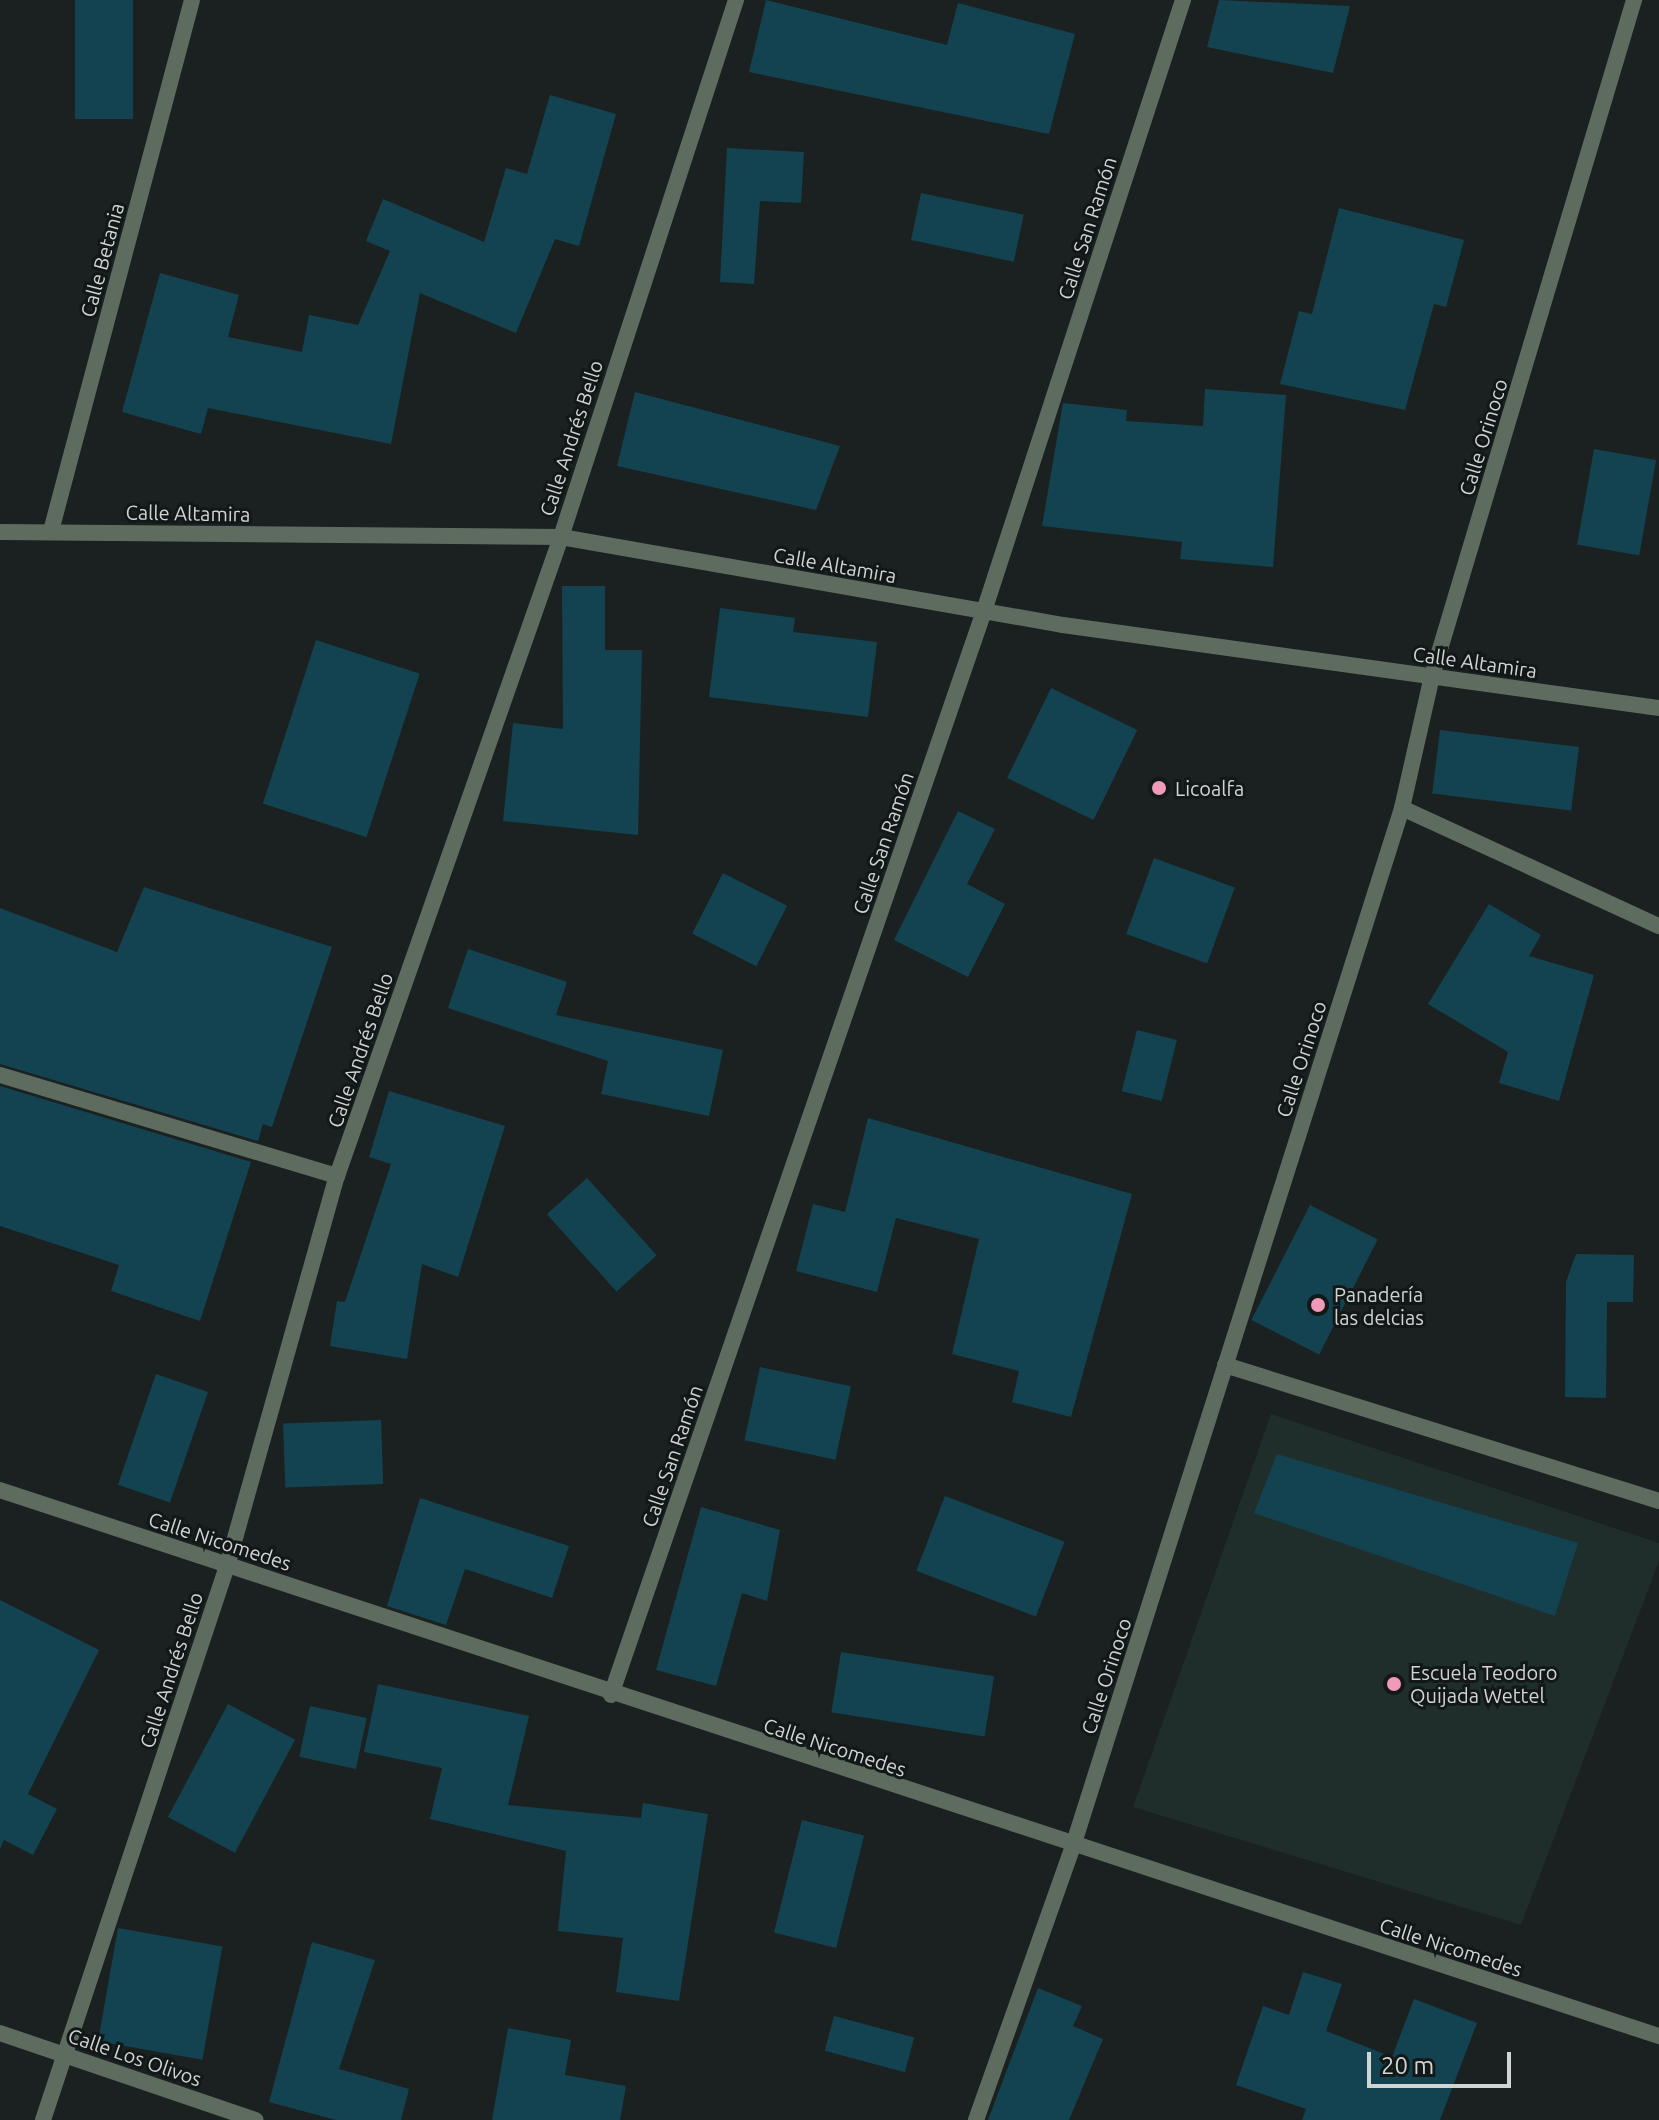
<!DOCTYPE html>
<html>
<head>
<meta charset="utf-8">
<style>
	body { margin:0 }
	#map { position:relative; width:1659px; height:2120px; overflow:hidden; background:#1b2120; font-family:Ubuntu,sans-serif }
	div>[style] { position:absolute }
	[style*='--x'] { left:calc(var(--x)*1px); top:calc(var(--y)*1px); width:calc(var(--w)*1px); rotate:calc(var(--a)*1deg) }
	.built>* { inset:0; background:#1f2d2b }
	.building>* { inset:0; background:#134350; transform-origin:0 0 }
	.minor>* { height:16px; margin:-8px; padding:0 8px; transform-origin:8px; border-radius:8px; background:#5e6c60 }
	.dots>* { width:22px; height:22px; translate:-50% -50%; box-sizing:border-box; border:4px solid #121817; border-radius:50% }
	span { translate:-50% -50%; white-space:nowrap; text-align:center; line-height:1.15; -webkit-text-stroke:6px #121817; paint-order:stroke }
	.street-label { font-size:20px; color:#d0d4d3 }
	.poi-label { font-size:20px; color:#d0d4d3 }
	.left { translate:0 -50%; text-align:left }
	.scale { position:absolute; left:1367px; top:2052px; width:144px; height:36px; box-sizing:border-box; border:4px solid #d0d4d3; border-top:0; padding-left:10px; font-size:24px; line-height:28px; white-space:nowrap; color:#d0d4d3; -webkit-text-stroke:6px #121817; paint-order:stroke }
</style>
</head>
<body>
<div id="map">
	<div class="built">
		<i style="clip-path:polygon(1271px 1414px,1659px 1543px,1659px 1561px,1521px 1925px,1133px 1807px)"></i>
	</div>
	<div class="building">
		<i style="left:75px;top:0;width:58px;height:119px"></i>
		<i style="clip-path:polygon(766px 0,947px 45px,958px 3px,1075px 34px,1049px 134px,749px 72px)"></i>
		<i style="clip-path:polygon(1219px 0,1350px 6px,1333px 73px,1207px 47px)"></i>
		<i style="clip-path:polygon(550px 95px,616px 114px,579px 246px,555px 239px,516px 333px,420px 293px,391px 444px,208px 408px,201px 434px,122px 412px,160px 273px,239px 295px,228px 337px,302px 352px,309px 315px,358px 325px,390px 251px,366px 241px,383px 199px,484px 242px,506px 168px,527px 174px)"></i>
		<i style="clip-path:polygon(727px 148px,804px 152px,801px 203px,760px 201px,754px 284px,720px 282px)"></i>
		<i style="left:921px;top:193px;width:105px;height:48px;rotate:12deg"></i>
		<i style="clip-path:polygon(1339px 208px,1464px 240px,1446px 307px,1434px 304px,1405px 410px,1280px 384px,1299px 311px,1312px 314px)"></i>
		<i style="clip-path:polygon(1205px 389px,1286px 395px,1273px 567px,1180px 559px,1182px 542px,1042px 526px,1063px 403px,1127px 410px,1126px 421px,1203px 426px)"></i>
		<i style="clip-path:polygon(635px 392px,840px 446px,816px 510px,617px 466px)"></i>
		<i style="left:1594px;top:449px;width:63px;height:97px;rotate:10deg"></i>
		<i style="clip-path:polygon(562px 586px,605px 586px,605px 650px,642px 650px,638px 835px,503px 821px,513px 723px,563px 729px)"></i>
		<i style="clip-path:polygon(720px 608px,795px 618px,793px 632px,877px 642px,868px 717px,709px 697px)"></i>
		<i style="left:316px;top:640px;width:109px;height:172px;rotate:18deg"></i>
		<i style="left:1051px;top:688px;width:96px;height:100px;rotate:26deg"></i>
		<i style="left:1440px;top:730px;width:140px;height:64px;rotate:7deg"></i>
		<i style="clip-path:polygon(958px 811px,995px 829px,967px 884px,1005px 904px,968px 977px,894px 940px)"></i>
		<i style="left:1154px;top:858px;width:86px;height:81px;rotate:20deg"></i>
		<i style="left:723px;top:873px;width:72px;height:68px;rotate:27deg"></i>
		<i style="clip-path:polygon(144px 887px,332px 947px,272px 1127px,263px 1124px,258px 1141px,0 1064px,0 908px,117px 952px)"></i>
		<i style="clip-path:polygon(1489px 904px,1541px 935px,1529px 956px,1594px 975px,1559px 1101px,1499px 1083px,1508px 1052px,1428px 1004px)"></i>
		<i style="clip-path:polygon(468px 949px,567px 982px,556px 1015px,723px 1050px,709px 1116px,601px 1094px,608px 1061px,448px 1008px)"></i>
		<i style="left:1137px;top:1030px;width:41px;height:63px;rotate:14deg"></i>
		<i style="clip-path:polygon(0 1086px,251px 1162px,200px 1321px,111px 1291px,119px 1265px,0 1226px)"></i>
		<i style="clip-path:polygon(389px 1091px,505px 1126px,458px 1277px,422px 1264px,407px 1359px,330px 1346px,337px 1301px,345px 1302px,391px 1164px,369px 1157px)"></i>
		<i style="clip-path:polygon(868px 1118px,1132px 1194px,1071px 1417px,1012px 1402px,1019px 1371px,952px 1354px,979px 1239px,896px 1218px,877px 1292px,796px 1271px,813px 1204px,845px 1212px)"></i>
		<i style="left:587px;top:1178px;width:104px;height:54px;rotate:48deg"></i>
		<i style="left:1310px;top:1205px;width:76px;height:129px;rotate:27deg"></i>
		<i style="clip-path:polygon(1576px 1254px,1634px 1255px,1633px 1302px,1607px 1302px,1606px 1398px,1565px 1397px,1566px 1282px)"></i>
		<i style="left:760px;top:1367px;width:93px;height:75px;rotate:12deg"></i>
		<i style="left:156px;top:1374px;width:55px;height:117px;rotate:19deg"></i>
		<i style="left:381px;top:1420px;width:64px;height:98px;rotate:88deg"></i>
		<i style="clip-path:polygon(1277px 1454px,1578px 1543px,1555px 1616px,1254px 1513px)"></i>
		<i style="left:945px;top:1496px;width:128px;height:80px;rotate:21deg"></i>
		<i style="clip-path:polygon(420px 1498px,569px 1546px,552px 1598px,465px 1569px,446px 1625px,387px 1606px)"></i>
		<i style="clip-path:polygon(701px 1507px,780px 1530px,767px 1601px,742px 1593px,716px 1686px,656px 1670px)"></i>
		<i style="clip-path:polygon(0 1600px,99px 1650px,28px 1794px,57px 1809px,33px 1855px,4px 1840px,0 1849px)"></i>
		<i style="left:841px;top:1652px;width:155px;height:61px;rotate:9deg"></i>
		<i style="clip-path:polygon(378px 1684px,529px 1716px,508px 1805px,641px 1818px,643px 1803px,708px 1814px,679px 2001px,616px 1992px,623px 1938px,558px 1931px,566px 1851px,430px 1819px,442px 1768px,364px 1752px)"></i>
		<i style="left:228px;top:1704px;width:76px;height:128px;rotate:28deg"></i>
		<i style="left:310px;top:1706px;width:58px;height:52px;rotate:12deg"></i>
		<i style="left:802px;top:1820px;width:64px;height:116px;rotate:14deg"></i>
		<i style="left:118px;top:1928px;width:106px;height:115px;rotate:10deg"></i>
		<i style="clip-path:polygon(312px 1942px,375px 1960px,339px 2069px,409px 2089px,401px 2120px,336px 2120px,269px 2102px)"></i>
		<i style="clip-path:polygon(1303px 1972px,1342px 1984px,1326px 2031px,1392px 2057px,1414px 1999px,1477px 2023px,1440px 2120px,1302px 2120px,1306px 2109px,1236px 2085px,1263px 2006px,1289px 2015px)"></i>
		<i style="clip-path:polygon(1038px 1988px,1082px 2006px,1073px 2026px,1103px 2039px,1069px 2120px,988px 2120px)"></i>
		<i style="left:834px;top:2016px;width:83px;height:36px;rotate:15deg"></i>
		<i style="clip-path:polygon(508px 2028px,571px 2040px,565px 2075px,626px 2086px,620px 2120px,492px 2120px)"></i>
	</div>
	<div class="minor">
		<i style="--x:51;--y:531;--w:549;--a:-75.13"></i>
		<i style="--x:0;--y:532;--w:561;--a:0.51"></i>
		<i style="--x:561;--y:537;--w:510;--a:9.94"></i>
		<i style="--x:1063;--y:625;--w:602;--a:7.93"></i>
		<i style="--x:1402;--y:808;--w:283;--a:24.7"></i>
		<i style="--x:0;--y:1075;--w:352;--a:16.7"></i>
		<i style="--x:1225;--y:1365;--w:455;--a:17.4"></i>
		<i style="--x:0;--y:1490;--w:1747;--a:18.22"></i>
		<i style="--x:611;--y:1695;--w:1146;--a:-71.01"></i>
		<i style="--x:984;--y:611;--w:643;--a:-71.96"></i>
		<i style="--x:0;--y:2033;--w:270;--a:18.8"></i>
		<i style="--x:43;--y:2120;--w:587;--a:-71.63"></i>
		<i style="--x:228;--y:1563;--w:402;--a:-74.3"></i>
		<i style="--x:337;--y:1176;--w:677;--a:-70.68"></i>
		<i style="--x:561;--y:537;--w:565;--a:-71.95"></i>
		<i style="--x:976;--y:2120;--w:291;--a:-70.5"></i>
		<i style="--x:1073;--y:1846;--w:1089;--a:-72.41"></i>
		<i style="--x:1402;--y:808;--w:135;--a:-77.2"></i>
		<i style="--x:1432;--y:676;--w:706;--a:-73.36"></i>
	</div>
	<div class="dots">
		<i style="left:1159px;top:788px;background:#ef9ab8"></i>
		<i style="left:1318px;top:1305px;background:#ef9ab8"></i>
		<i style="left:1394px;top:1684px;background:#ef9ab8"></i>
	</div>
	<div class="street-label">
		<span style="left:1087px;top:228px;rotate:-72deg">Calle San Ramón</span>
		<span style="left:102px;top:260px;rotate:-75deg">Calle Betania</span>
		<span style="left:1483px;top:437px;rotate:-73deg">Calle Orinoco</span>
		<span style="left:571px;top:438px;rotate:-72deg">Calle Andrés Bello</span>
		<span style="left:188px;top:513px;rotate:1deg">Calle Altamira</span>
		<span style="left:835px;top:565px;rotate:10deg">Calle Altamira</span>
		<span style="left:1475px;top:662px;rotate:8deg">Calle Altamira</span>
		<span style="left:883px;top:843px;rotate:-71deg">Calle San Ramón</span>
		<span style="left:360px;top:1050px;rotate:-71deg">Calle Andrés Bello</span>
		<span style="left:1301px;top:1059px;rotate:-72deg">Calle Orinoco</span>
		<span style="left:672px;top:1456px;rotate:-71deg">Calle San Ramón</span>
		<span style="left:220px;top:1541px;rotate:18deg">Calle Nicomedes</span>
		<span style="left:171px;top:1670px;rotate:-72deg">Calle Andrés Bello</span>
		<span style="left:1106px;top:1676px;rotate:-72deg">Calle Orinoco</span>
		<span style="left:835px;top:1747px;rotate:18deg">Calle Nicomedes</span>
		<span style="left:1451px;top:1947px;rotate:18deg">Calle Nicomedes</span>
		<span style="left:135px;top:2057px;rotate:19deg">Calle Los Olivos</span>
	</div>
	<div class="poi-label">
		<span class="left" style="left:1175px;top:788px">Licoalfa</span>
		<span class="left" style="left:1334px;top:1306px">Panadería<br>las delcias</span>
		<span class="left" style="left:1410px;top:1684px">Escuela Teodoro<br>Quijada Wettel</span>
	</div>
	<div class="scale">20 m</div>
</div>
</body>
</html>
